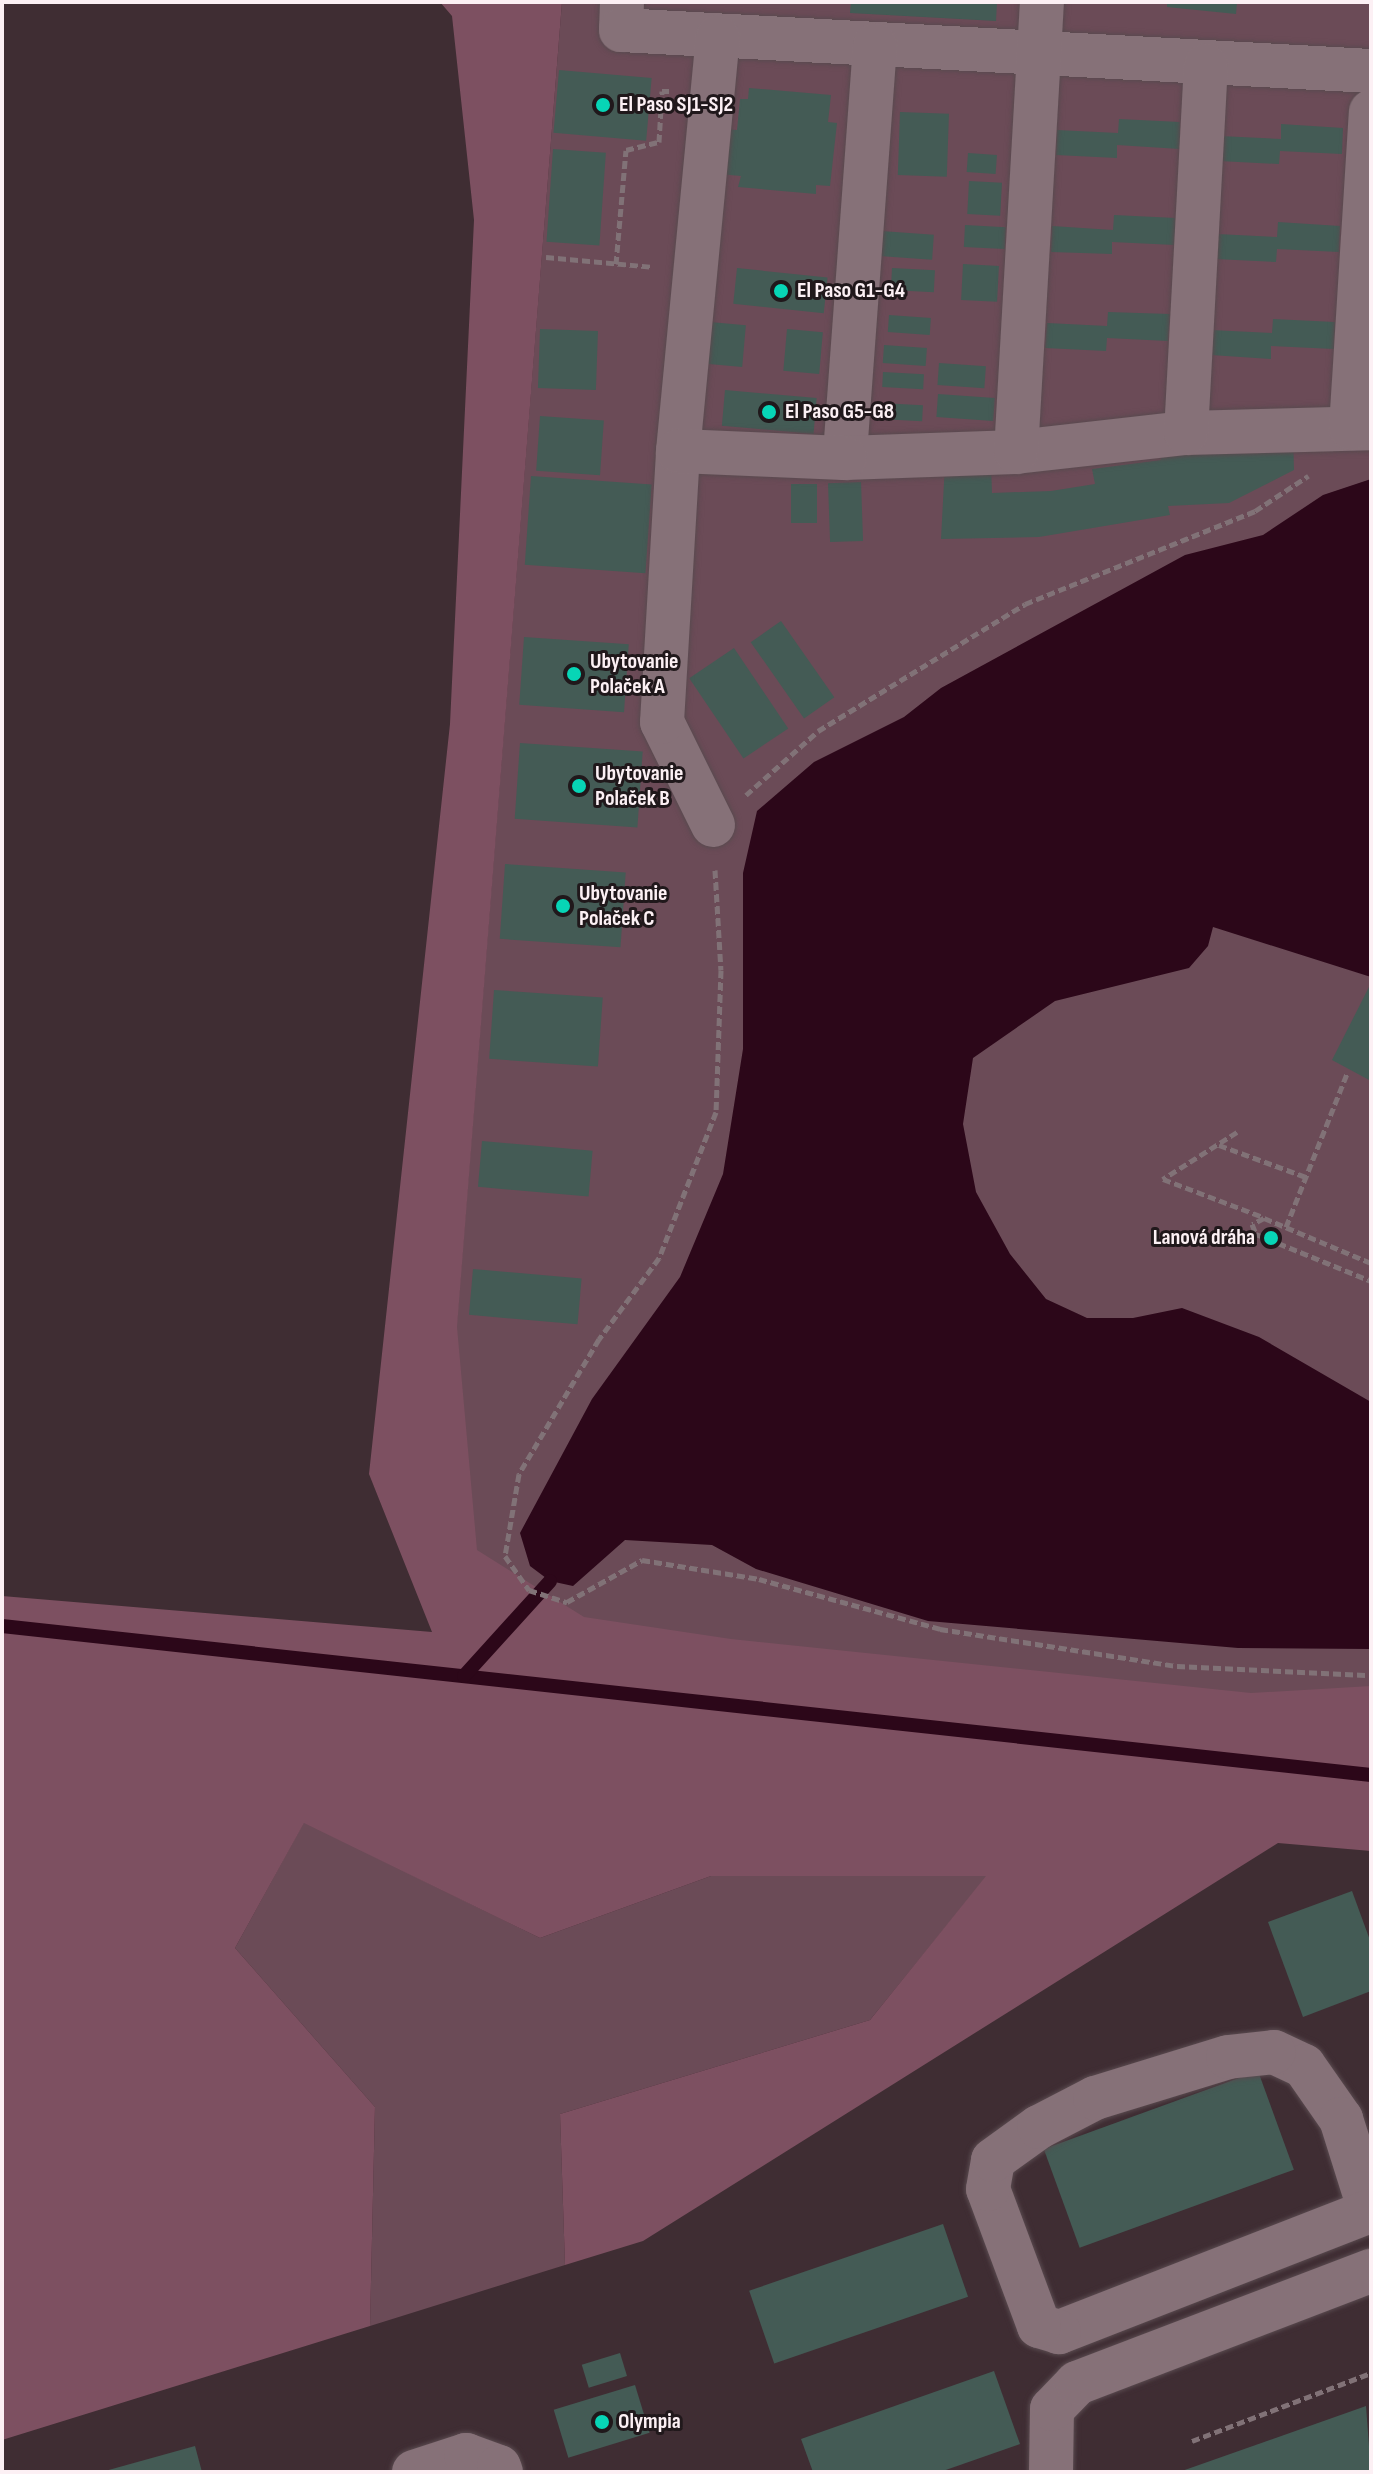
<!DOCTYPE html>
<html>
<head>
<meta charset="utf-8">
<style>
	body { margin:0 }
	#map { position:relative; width:1373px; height:2474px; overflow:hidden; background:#3f2d33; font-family:"Sofia Sans Condensed",sans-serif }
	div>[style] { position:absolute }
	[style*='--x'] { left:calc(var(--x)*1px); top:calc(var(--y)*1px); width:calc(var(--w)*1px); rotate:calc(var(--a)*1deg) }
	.green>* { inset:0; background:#6b4b57 }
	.forest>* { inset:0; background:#7d5061 }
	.water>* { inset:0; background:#2c0719 }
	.stream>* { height:14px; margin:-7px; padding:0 7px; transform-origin:7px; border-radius:7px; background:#2c0719 }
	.building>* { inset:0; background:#445b55; transform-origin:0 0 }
	.path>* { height:5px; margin-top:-2.5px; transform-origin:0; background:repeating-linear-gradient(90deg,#817277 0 8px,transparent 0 12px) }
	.roads { filter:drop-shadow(0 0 2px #594a4f) drop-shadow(0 0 2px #594a4f) }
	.minor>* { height:44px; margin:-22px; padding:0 22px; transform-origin:22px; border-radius:22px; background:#867178 }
	.dots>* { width:22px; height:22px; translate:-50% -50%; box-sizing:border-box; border:4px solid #20181b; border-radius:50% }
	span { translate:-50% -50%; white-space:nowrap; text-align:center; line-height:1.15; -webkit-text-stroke:6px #20181b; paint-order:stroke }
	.poi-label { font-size:22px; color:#fcf0f4; font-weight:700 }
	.left { translate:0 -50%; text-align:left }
	.right { translate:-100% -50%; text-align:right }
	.frame { position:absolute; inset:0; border:4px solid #fcf0f4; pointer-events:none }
</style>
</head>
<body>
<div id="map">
	<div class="green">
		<i style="clip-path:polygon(562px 2px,1371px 2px,1371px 1851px,432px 1633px)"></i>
		<i style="clip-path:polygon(304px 1822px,540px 1938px,711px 1876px,987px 1876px,870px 2020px,560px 2114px,565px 2265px,370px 2326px,375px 2107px,235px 1948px)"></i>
	</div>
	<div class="forest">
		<i style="clip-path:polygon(440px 2px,562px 2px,457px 1327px,477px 1550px,584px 1617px,731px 1639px,1251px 1693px,1371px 1686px,1371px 1851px,1278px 1843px,643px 2241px,565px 2265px,560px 2114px,870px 2020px,986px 1876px,711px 1876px,540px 1938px,304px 1823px,235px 1948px,375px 2107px,370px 2326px,2px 2440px,2px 1596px,432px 1632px,369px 1474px,450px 724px,474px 220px,452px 16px)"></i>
	</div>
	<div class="water">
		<i style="clip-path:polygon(1371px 479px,1371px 977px,1213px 927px,1208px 946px,1189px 968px,1055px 1001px,973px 1058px,963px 1124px,976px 1192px,1010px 1254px,1046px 1299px,1087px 1318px,1133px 1318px,1182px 1308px,1259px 1337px,1371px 1402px,1371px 1649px,1238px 1648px,928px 1621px,756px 1569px,712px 1545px,625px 1540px,573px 1586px,550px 1581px,530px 1566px,520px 1533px,592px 1399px,680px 1277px,723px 1174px,743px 1049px,743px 873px,757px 811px,814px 762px,904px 717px,941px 688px,1185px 555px,1263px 535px,1323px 495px)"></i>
	</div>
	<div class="stream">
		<i style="--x:2;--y:1626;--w:1377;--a:6.21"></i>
		<i style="--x:464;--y:1676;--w:128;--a:-47.8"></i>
	</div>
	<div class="building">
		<i style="clip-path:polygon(851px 2px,997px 2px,996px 21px,850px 13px)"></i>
		<i style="clip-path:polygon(1167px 2px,1237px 2px,1236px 14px,1167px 7px)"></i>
		<i style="left:559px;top:70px;width:93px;height:63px;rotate:5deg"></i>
		<i style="clip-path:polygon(749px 88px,831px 95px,828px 122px,837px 123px,830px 186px,816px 185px,816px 194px,738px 187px,741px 176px,719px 174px,724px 129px,737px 130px,740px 99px,748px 99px)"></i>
		<i style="left:900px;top:112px;width:49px;height:63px;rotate:2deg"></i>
		<i style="clip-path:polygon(1119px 119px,1180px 122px,1180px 149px,1117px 145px,1117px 158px,1056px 155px,1057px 130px,1118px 133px)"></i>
		<i style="clip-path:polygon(1281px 124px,1343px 128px,1342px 154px,1280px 151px,1279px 164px,1219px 161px,1220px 136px,1281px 139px)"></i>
		<i style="left:553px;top:149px;width:53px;height:93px;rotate:4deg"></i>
		<i style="left:968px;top:153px;width:29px;height:19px;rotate:4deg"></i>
		<i style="left:969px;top:181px;width:33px;height:33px;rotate:3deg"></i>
		<i style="clip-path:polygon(1114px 215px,1176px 218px,1175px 245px,1112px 242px,1112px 254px,1051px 252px,1052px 226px,1113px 230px)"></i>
		<i style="clip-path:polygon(1278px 222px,1340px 226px,1339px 252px,1277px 249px,1276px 262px,1215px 259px,1217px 234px,1277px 237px)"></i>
		<i style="left:965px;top:225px;width:41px;height:22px;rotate:3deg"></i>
		<i style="left:881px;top:231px;width:53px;height:25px;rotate:4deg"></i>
		<i style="left:963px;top:264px;width:36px;height:36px;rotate:3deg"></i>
		<i style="left:737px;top:268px;width:91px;height:36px;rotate:6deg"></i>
		<i style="left:892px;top:268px;width:43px;height:22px;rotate:3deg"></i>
		<i style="clip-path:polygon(1108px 312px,1170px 314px,1168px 341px,1107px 338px,1106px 351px,1045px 348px,1047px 323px,1107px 326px)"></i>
		<i style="left:889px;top:315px;width:42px;height:17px;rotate:4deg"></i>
		<i style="clip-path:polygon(1273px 319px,1335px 322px,1334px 349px,1271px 346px,1271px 359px,1211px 355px,1211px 330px,1272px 333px)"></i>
		<i style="left:710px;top:322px;width:36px;height:42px;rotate:5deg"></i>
		<i style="left:540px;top:329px;width:58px;height:59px;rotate:2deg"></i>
		<i style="left:787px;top:329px;width:36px;height:42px;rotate:5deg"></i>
		<i style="left:884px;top:345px;width:43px;height:18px;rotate:4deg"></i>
		<i style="left:939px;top:363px;width:47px;height:22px;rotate:4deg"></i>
		<i style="left:883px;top:372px;width:41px;height:15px;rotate:3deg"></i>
		<i style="left:725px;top:390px;width:92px;height:36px;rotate:5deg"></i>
		<i style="left:938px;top:394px;width:57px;height:23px;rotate:4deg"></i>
		<i style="left:880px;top:403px;width:43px;height:16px;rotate:3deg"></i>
		<i style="left:540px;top:416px;width:64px;height:55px;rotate:4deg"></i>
		<i style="clip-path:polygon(1293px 435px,1294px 470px,1229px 503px,1168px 506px,1170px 515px,1039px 537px,941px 539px,945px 463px,991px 465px,992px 493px,1051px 491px,1095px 484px,1092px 469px,1161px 460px,1159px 450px)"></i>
		<i style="left:531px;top:476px;width:121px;height:89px;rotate:4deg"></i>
		<i style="left:861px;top:482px;width:59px;height:33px;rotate:88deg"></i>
		<i style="left:791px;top:484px;width:26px;height:39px"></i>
		<i style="left:781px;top:621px;width:93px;height:37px;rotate:55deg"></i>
		<i style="left:524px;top:637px;width:105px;height:68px;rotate:4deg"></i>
		<i style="left:734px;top:648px;width:97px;height:54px;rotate:56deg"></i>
		<i style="left:520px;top:743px;width:123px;height:76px;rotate:4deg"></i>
		<i style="left:505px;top:864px;width:121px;height:75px;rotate:4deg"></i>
		<i style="clip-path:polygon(1371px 983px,1371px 1081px,1332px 1060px)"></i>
		<i style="left:494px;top:990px;width:109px;height:69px;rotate:4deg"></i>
		<i style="left:482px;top:1141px;width:111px;height:46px;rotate:5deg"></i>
		<i style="left:473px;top:1269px;width:109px;height:46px;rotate:5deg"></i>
		<i style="clip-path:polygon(1352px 1891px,1371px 1943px,1371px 1991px,1303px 2017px,1268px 1922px)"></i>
		<i style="left:1258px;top:2071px;width:105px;height:228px;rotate:70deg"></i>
		<i style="left:943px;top:2224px;width:77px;height:205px;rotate:71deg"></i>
		<i style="left:620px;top:2353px;width:24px;height:40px;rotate:73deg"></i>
		<i style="clip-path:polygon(994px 2371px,1020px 2444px,940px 2472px,813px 2472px,801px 2439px)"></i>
		<i style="left:635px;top:2385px;width:50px;height:85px;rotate:73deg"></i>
		<i style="clip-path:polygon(1366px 2406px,1371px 2472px,1179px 2472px)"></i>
		<i style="clip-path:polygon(195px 2446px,202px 2472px,106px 2472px,105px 2471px)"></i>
	</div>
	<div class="path">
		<i style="--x:546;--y:257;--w:107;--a:5.3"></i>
		<i style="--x:616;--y:264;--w:114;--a:-85"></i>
		<i style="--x:626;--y:150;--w:34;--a:-14"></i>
		<i style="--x:659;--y:142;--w:51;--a:-86.6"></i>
		<i style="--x:662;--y:91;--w:7;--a:0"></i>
		<i style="--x:746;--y:795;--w:96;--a:-41.6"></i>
		<i style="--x:818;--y:731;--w:243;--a:-31.5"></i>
		<i style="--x:1025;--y:604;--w:248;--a:-22"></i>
		<i style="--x:1255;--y:511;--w:64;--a:-33.4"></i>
		<i style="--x:715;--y:870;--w:100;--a:86.6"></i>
		<i style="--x:721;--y:970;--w:142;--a:92"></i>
		<i style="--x:716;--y:1112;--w:157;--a:111.3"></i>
		<i style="--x:659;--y:1258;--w:101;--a:126.5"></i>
		<i style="--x:599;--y:1339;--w:157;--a:120.7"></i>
		<i style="--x:519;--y:1474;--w:83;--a:99.7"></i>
		<i style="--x:505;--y:1556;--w:42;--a:54.8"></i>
		<i style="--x:529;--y:1590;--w:40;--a:18"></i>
		<i style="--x:567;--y:1602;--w:86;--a:-29.2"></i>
		<i style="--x:642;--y:1560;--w:119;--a:9.2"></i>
		<i style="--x:759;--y:1579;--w:188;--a:15.4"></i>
		<i style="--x:940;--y:1629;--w:240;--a:8.9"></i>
		<i style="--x:1177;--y:1666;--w:194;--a:2.7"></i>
		<i style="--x:1237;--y:1132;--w:88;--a:147.6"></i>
		<i style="--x:1163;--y:1179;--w:107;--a:20.8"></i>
		<i style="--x:1219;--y:1145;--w:93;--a:20.2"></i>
		<i style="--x:1286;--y:1227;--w:165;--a:-68.3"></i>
		<i style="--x:1371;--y:1263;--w:116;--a:-157.2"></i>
		<i style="--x:1264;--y:1218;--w:13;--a:153"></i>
		<i style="--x:1252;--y:1224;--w:11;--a:68"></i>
		<i style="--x:1256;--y:1234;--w:124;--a:22.2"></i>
		<i style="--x:1192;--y:2441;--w:191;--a:-20.8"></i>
	</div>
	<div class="roads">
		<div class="minor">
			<i style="--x:622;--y:2;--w:28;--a:92"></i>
			<i style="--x:621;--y:30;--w:751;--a:3.13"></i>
			<i style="--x:875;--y:45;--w:414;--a:94.2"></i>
			<i style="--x:845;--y:458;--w:171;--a:-2"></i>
			<i style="--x:1016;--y:452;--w:171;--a:-6.4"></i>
			<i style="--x:1186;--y:433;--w:185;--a:-1.5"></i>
			<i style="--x:1351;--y:428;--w:317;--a:-86.4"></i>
			<i style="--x:1186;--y:433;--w:368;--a:-86.9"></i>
			<i style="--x:678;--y:451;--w:416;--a:-84.5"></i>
			<i style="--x:1016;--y:452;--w:451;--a:-86.7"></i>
			<i style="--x:713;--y:825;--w:115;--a:-116.3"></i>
			<i style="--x:662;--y:722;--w:271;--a:-86.6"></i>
			<i style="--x:678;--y:451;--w:167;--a:2.4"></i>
			<i style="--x:1274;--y:2052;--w:33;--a:25"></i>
			<i style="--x:1304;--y:2066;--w:65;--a:55.1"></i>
			<i style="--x:1341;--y:2119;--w:96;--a:72.5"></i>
			<i style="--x:1370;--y:2211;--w:334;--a:158.7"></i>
			<i style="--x:1059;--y:2332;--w:21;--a:-163"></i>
			<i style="--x:1039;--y:2326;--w:146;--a:-110.4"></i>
			<i style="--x:988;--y:2189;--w:29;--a:-80"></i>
			<i style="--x:993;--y:2160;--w:57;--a:-35.7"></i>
			<i style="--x:1039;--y:2127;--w:63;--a:-27.4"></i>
			<i style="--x:1095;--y:2098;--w:139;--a:-17.1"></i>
			<i style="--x:1228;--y:2057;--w:46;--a:-6.2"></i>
			<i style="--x:414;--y:2472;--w:55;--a:-18.1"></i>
			<i style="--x:466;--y:2455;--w:35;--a:20"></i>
			<i style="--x:499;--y:2467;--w:5;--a:68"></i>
			<i style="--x:1051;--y:2472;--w:63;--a:-89.1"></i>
			<i style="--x:1052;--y:2409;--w:36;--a:-46"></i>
			<i style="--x:1077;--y:2383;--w:315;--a:-20.9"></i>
		</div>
	</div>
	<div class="dots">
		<i style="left:603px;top:105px;background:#07d5b6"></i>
		<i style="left:781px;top:291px;background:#07d5b6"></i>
		<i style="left:769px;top:412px;background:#07d5b6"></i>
		<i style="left:574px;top:674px;background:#07d5b6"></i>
		<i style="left:579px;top:786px;background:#07d5b6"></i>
		<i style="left:563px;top:906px;background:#07d5b6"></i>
		<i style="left:1271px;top:1238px;background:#07d5b6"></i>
		<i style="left:602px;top:2422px;background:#07d5b6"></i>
	</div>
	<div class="poi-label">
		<span class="left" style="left:619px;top:105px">El Paso SJ1-SJ2</span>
		<span class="left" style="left:797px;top:291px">El Paso G1-G4</span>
		<span class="left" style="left:785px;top:412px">El Paso G5-G8</span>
		<span class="left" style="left:590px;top:674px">Ubytovanie<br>Polaček A</span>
		<span class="left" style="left:595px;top:786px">Ubytovanie<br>Polaček B</span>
		<span class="left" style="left:579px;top:906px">Ubytovanie<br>Polaček C</span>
		<span class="right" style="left:1255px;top:1238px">Lanová dráha</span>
		<span class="left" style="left:618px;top:2422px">Olympia</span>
	</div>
	<div class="frame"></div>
</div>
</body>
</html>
